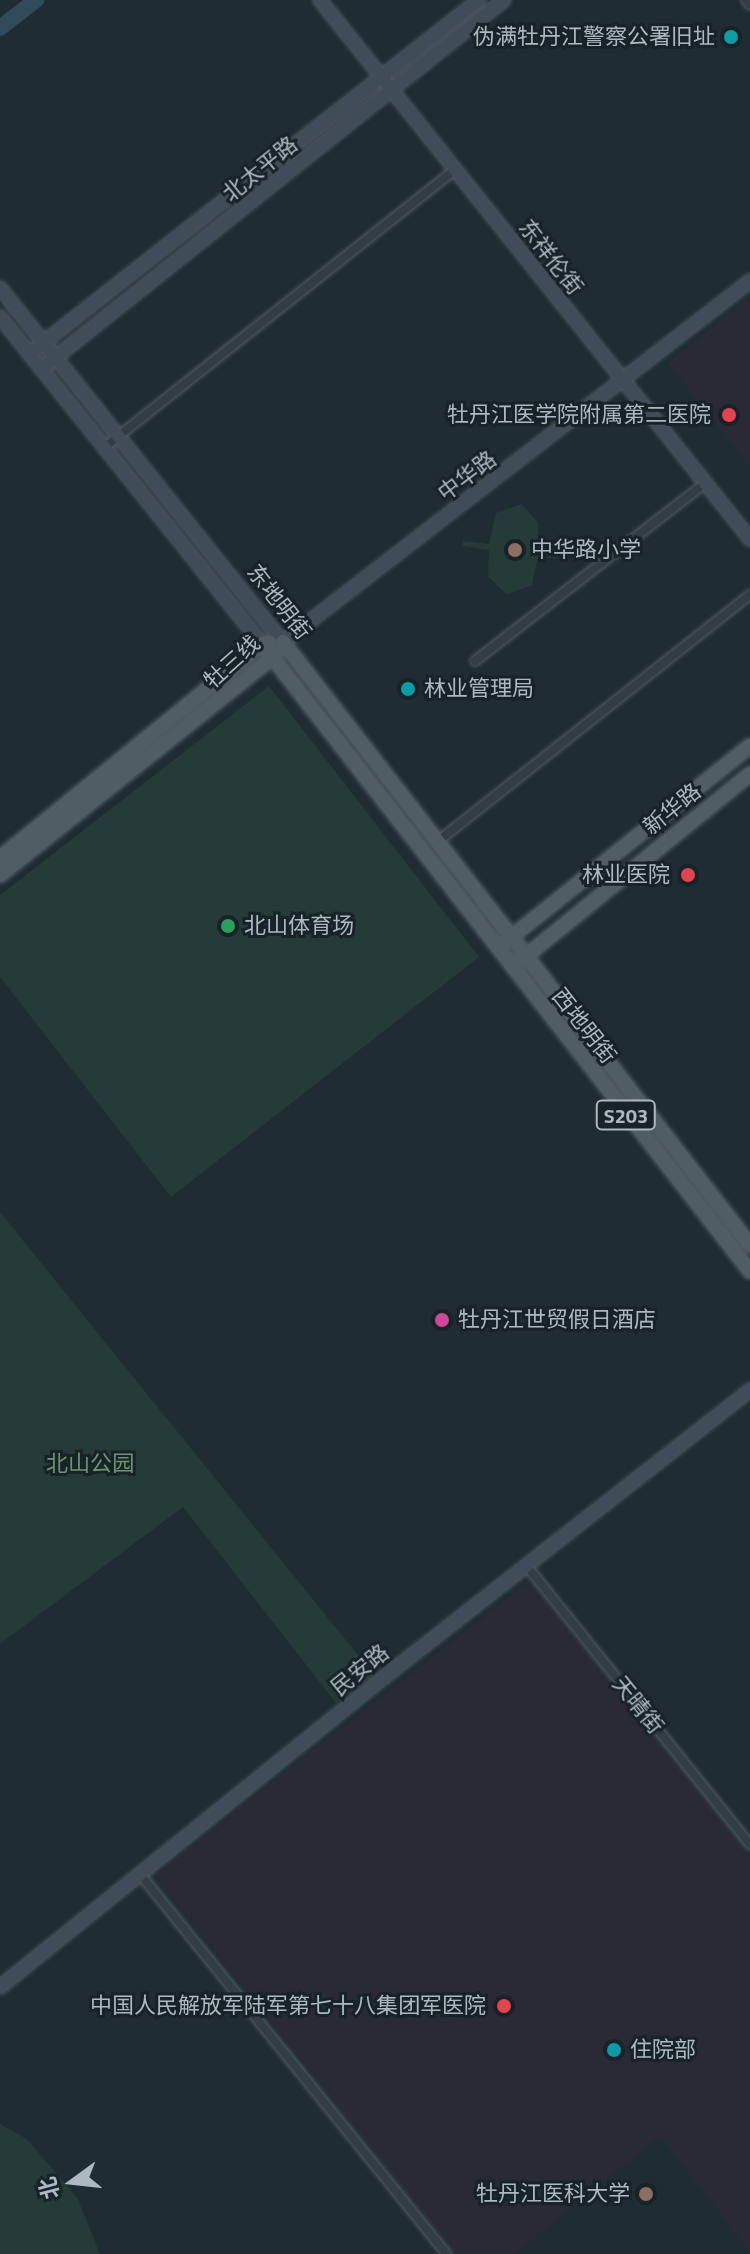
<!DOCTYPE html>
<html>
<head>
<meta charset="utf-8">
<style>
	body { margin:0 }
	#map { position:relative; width:750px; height:2254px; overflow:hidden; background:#1f2c34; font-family:"Titillium Web","Noto Sans SC",sans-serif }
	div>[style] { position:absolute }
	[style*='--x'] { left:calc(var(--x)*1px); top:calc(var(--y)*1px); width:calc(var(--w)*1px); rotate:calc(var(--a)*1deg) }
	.medical>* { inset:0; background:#2a2a36 }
	.green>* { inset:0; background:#253b37 }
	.river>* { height:16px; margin:-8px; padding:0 8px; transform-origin:8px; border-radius:8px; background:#324b5b }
	.roads { filter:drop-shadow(0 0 2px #505b63) drop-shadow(0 0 2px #505b63) }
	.street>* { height:8px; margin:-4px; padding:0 4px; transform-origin:4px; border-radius:4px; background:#323d45 }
	.secondary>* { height:12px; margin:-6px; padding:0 6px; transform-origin:6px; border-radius:6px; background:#404d58 }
	.primary>* { height:14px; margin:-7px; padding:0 7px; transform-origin:7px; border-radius:7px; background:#505d65 }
	.dots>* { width:22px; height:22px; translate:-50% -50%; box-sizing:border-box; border:4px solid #182229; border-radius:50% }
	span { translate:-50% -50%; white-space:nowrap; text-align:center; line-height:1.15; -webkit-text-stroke:6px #182229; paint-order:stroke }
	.shield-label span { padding:2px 6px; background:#182229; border:2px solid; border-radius:6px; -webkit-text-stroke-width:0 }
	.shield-label { font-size:20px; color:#acb9c2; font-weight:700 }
	.poi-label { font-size:22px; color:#acb9c2 }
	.right { translate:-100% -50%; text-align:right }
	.left { translate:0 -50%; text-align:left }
	.street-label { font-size:22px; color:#acb9c2 }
	.park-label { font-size:22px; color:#6c966e }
	.north { position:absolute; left:32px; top:2142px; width:80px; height:80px; -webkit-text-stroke:6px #182229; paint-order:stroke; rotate:255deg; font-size:22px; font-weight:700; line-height:32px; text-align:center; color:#acb9c2 }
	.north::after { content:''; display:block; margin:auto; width:28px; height:36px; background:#acb9c2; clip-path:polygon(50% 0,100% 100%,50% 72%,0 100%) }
</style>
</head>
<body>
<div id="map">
	<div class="medical">
		<i style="clip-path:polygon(750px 297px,750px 466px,667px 363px)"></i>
		<i style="clip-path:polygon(530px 1580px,750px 1857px,750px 2252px,660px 2136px,514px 2254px,455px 2254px,154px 1875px)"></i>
	</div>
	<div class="green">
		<i style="clip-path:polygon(521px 504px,538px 522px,538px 549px,559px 553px,558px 559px,538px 556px,532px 585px,507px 595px,488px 576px,489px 550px,463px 546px,463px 541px,489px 544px,496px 513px)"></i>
		<i style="clip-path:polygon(269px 686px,479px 957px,171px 1197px,0 977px,0 895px)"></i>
		<i style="clip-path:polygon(0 1212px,374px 1675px,336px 1703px,183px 1507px,0 1644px)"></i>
		<i style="clip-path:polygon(0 2124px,27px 2139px,78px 2199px,100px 2254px,0 2254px)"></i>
	</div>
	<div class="river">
		<i style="--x:0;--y:28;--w:46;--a:-37.9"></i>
	</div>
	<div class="roads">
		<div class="street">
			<i style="--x:746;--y:0;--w:6;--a:51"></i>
			<i style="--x:105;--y:447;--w:448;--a:-38.4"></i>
			<i style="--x:475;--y:661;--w:291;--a:-37.7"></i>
			<i style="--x:437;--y:842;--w:399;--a:-38.3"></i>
			<i style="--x:526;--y:1565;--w:359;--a:51.3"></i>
			<i style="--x:140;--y:1874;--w:489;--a:51.1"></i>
		</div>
		<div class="secondary">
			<i style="--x:320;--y:0;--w:690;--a:51.42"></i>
			<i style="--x:0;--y:288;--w:453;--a:51.4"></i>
			<i style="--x:283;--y:642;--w:590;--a:-37.7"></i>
			<i style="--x:0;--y:317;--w:419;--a:51.3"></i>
			<i style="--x:29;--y:354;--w:573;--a:-38.19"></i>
			<i style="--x:41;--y:369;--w:592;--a:-38.55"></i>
			<i style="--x:0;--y:1987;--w:492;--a:-38.9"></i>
			<i style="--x:383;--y:1678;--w:467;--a:-38.1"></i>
		</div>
		<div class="primary">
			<i style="--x:283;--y:642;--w:763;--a:52.24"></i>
			<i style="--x:262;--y:644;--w:795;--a:52.11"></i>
			<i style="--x:0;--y:858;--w:338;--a:-39.2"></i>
			<i style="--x:262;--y:644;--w:8;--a:-7"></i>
			<i style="--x:0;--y:875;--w:354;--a:-38.6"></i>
			<i style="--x:504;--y:943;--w:315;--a:-38.7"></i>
			<i style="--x:520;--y:961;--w:296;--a:-39.1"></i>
		</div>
	</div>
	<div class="dots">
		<i style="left:731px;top:37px;background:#0f9aa8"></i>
		<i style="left:729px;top:415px;background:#e0444e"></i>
		<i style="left:515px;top:550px;background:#8d6e63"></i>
		<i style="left:408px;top:689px;background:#0f9aa8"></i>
		<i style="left:688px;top:875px;background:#e0444e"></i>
		<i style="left:228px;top:926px;background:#2e9e5b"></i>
		<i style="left:442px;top:1320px;background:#d1479c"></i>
		<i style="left:504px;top:2006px;background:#e0444e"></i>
		<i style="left:614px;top:2050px;background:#0f9aa8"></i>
		<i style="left:646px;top:2194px;background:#8d6e63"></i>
	</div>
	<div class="shield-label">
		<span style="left:626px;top:1115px">S203</span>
	</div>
	<div class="poi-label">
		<span class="right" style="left:715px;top:37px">伪满牡丹江警察公署旧址</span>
		<span class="right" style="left:711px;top:415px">牡丹江医学院附属第二医院</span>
		<span class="left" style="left:531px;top:550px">中华路小学</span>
		<span class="left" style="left:424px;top:689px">林业管理局</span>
		<span class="right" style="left:670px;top:875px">林业医院</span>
		<span class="left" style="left:244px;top:926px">北山体育场</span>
		<span class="left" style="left:458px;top:1320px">牡丹江世贸假日酒店</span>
		<span class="right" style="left:486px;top:2006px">中国人民解放军陆军第七十八集团军医院</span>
		<span class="left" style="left:630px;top:2050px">住院部</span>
		<span class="right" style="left:630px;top:2194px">牡丹江医科大学</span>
	</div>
	<div class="street-label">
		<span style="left:260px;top:169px;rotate:-39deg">北太平路</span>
		<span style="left:551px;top:257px;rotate:52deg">东祥伦街</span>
		<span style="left:467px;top:476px;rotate:-37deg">中华路</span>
		<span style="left:279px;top:602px;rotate:52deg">东地明街</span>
		<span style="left:232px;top:662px;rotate:-42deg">牡三线</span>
		<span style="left:672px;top:809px;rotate:-39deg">新华路</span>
		<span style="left:584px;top:1026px;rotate:52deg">西地明街</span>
		<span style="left:360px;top:1670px;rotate:-39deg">民安路</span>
		<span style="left:638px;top:1705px;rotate:51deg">天晴街</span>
	</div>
	<div class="park-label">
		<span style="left:90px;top:1464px">北山公园</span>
	</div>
	<div class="north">北</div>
</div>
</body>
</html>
